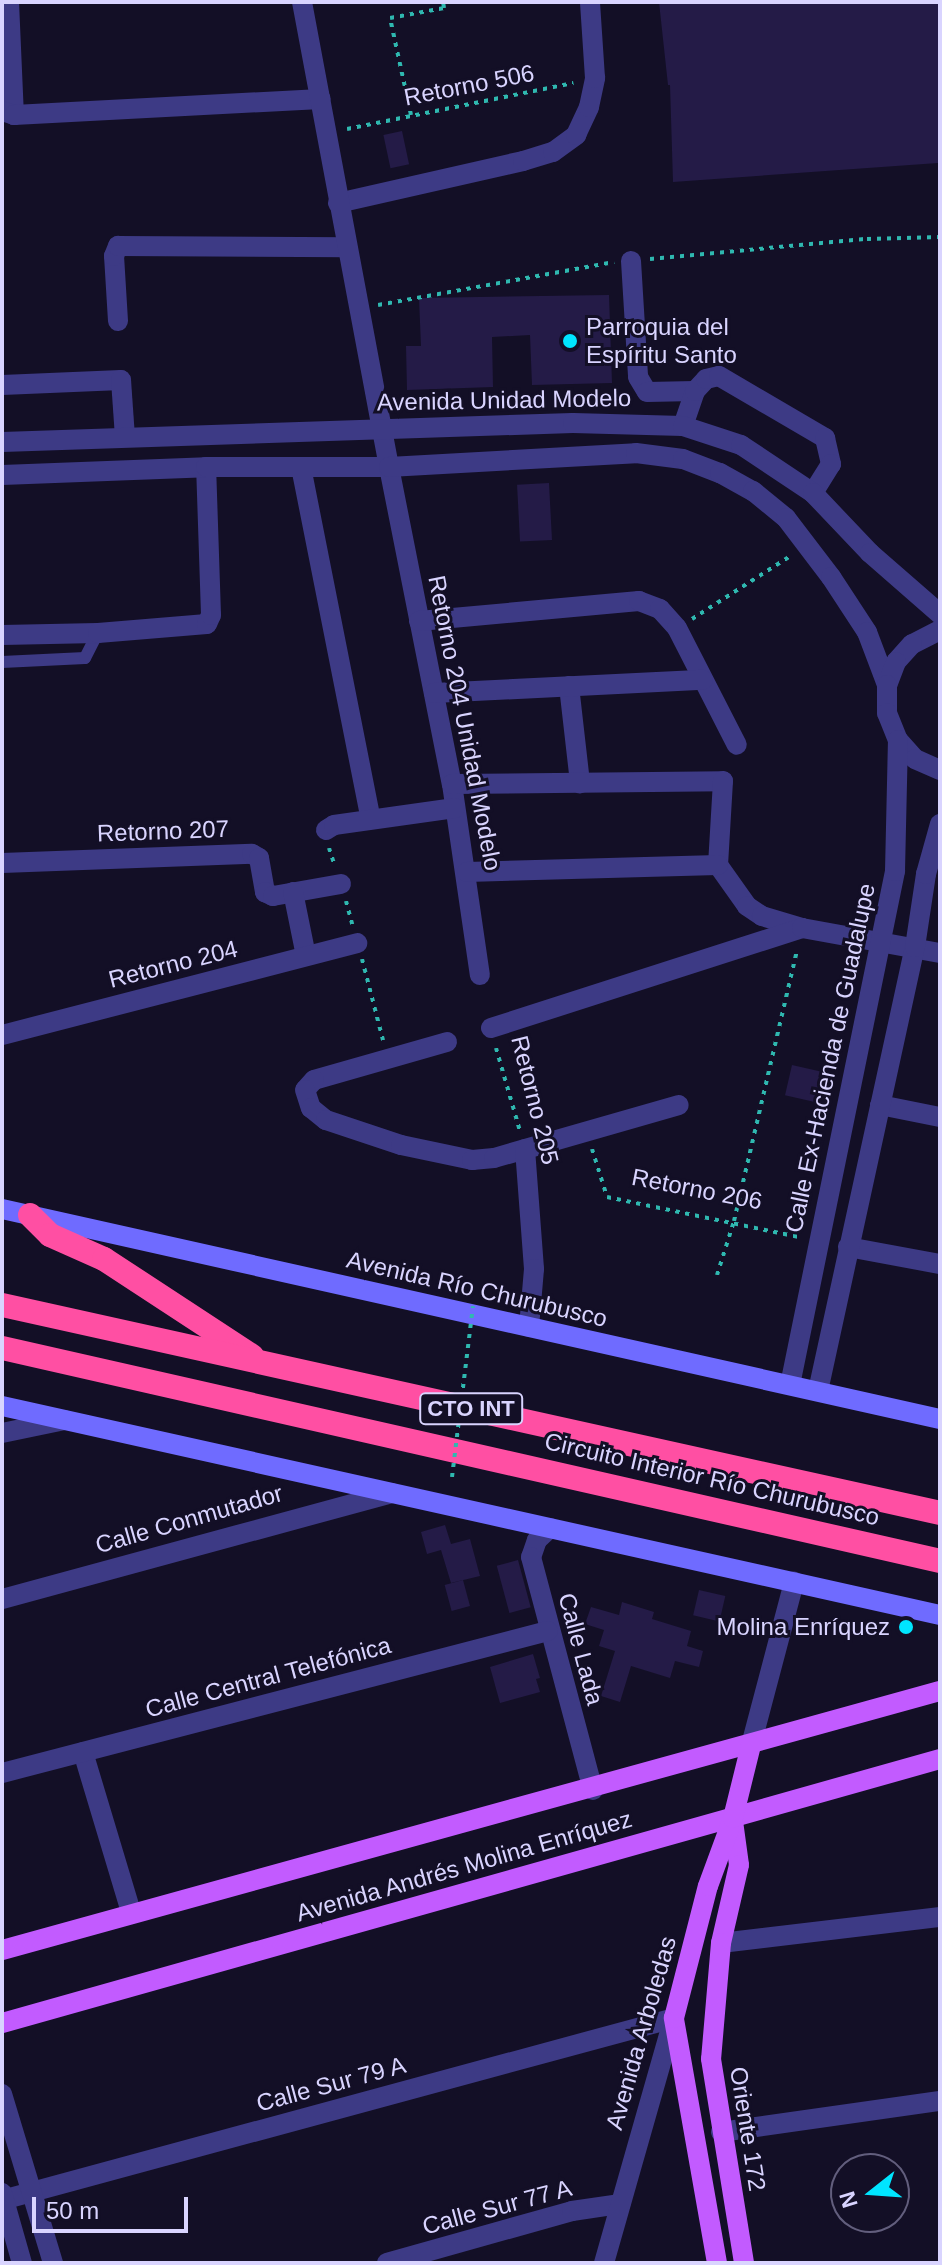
<!DOCTYPE html>
<html>
<head>
<meta charset="utf-8">
<style>
	body { margin:0 }
	#map { position:relative; width:942px; height:2265px; overflow:hidden; background:#130f26; font-family:Helvetica,sans-serif }
	div>[style] { position:absolute }
	[style*='--x'] { left:calc(var(--x)*1px); top:calc(var(--y)*1px); width:calc(var(--w)*1px); rotate:calc(var(--a)*1deg) }
	.building>* { inset:0; background:#241b47; transform-origin:0 0 }
	.path>* { height:4px; margin-top:-2px; transform-origin:0; background:repeating-linear-gradient(90deg,#2fb8b0 0 4px,transparent 0 10px) }
	.service>* { height:12px; margin:-6px; padding:0 6px; transform-origin:6px; border-radius:6px; background:#3d3a85 }
	.minor>* { height:20px; margin:-10px; padding:0 10px; transform-origin:10px; border-radius:10px; background:#3d3a85 }
	.tertiary>* { height:20px; margin:-10px; padding:0 10px; transform-origin:10px; border-radius:10px; background:#3d3a85 }
	.secondary>* { height:20px; margin:-10px; padding:0 10px; transform-origin:10px; border-radius:10px; background:#6f6bff }
	.primary>* { height:20px; margin:-10px; padding:0 10px; transform-origin:10px; border-radius:10px; background:#c25bff }
	.motorway>* { height:24px; margin:-12px; padding:0 12px; transform-origin:12px; border-radius:12px; background:#ff4fa3 }
	.path-bridge>* { height:4px; margin-top:-2px; transform-origin:0; background:repeating-linear-gradient(90deg,#2fb8b0 0 4px,transparent 0 10px) }
	.dots>* { width:22px; height:22px; translate:-50% -50%; box-sizing:border-box; border:4px solid #130f26; border-radius:50% }
	span { translate:-50% -50%; white-space:nowrap; text-align:center; line-height:1.15; -webkit-text-stroke:6px #130f26; paint-order:stroke }
	.shield-label span { padding:2px 6px; background:#130f26; border:2px solid; border-radius:6px; -webkit-text-stroke-width:0 }
	.shield-label { font-size:22px; color:#d9d4ff; font-weight:700 }
	.street-label { font-size:24px; color:#d9d4ff }
	.poi-label { font-size:24px; color:#d9d4ff }
	.left { translate:0 -50%; text-align:left }
	.right { translate:-100% -50%; text-align:right }
	.frame { position:absolute; inset:0; border:4px solid #d9d4ff; pointer-events:none }
	.north { position:absolute; left:830px; top:2153px; width:80px; height:80px; box-sizing:border-box; background:#130f26; border:2px solid #625e7d; border-radius:50%; rotate:253deg; font-size:22px; font-weight:700; line-height:32px; text-align:center; color:#d9d4ff }
	.north::after { content:''; display:block; margin:auto; width:28px; height:36px; background:#00e5ff; clip-path:polygon(50% 0,100% 100%,50% 72%,0 100%) }
	.scale { position:absolute; left:32px; top:2197px; width:156px; height:36px; box-sizing:border-box; border:4px solid #d9d4ff; border-top:0; padding-left:10px; font-size:24px; line-height:28px; white-space:nowrap; color:#d9d4ff; -webkit-text-stroke:6px #130f26; paint-order:stroke }
</style>
</head>
<body>
<div id="map">
	<div class="building">
		<i style="clip-path:polygon(659px 2px,940px 2px,938px 163px,673px 182px,670px 85px,668px 85px)"></i>
		<i style="left:402px;top:131px;width:34px;height:19px;rotate:78deg"></i>
		<i style="clip-path:polygon(609px 295px,612px 383px,532px 385px,530px 335px,492px 337px,493px 387px,407px 390px,406px 346px,421px 346px,419px 298px)"></i>
		<i style="left:549px;top:483px;width:57px;height:32px;rotate:87deg"></i>
		<i style="left:792px;top:1065px;width:35px;height:31px;rotate:13deg"></i>
		<i style="clip-path:polygon(445px 1525px,451px 1544px,470px 1539px,480px 1576px,451px 1583px,441px 1550px,427px 1554px,421px 1532px)"></i>
		<i style="left:518px;top:1560px;width:49px;height:22px;rotate:75deg"></i>
		<i style="left:463px;top:1580px;width:27px;height:19px;rotate:75deg"></i>
		<i style="left:699px;top:1590px;width:27px;height:26px;rotate:13deg"></i>
		<i style="clip-path:polygon(622px 1602px,654px 1612px,652px 1619px,691px 1631px,687px 1646px,703px 1651px,699px 1667px,675px 1661px,670px 1678px,631px 1666px,620px 1702px,601px 1696px,615px 1651px,599px 1646px,604px 1630px,585px 1624px,591px 1607px,619px 1615px)"></i>
		<i style="clip-path:polygon(533px 1654px,540px 1678px,536px 1679px,540px 1692px,500px 1703px,490px 1667px)"></i>
	</div>
	<div class="path">
		<i style="--x:411;--y:115;--w:99;--a:-102.2"></i>
		<i style="--x:390;--y:18;--w:55;--a:-10.5"></i>
		<i style="--x:444;--y:8;--w:6;--a:-99"></i>
		<i style="--x:347;--y:129;--w:231;--a:-11.5"></i>
		<i style="--x:650;--y:259;--w:218;--a:-5.3"></i>
		<i style="--x:867;--y:239;--w:73;--a:-1.6"></i>
		<i style="--x:378;--y:305;--w:240;--a:-10.3"></i>
		<i style="--x:692;--y:619;--w:115;--a:-32.6"></i>
		<i style="--x:329;--y:848;--w:19;--a:72"></i>
		<i style="--x:346;--y:901;--w:24;--a:75"></i>
		<i style="--x:362;--y:959;--w:84;--a:75.5"></i>
		<i style="--x:496;--y:1048;--w:86;--a:73.9"></i>
		<i style="--x:592;--y:1149;--w:50;--a:72.6"></i>
		<i style="--x:607;--y:1197;--w:196;--a:11.8"></i>
		<i style="--x:717;--y:1275;--w:57;--a:-72.5"></i>
		<i style="--x:734;--y:1221;--w:277;--a:-76.9"></i>
	</div>
	<div class="service">
		<i style="--x:2;--y:662;--w:83;--a:-2.8"></i>
		<i style="--x:85;--y:658;--w:28;--a:-63"></i>
	</div>
	<div class="minor">
		<i style="--x:9;--y:2;--w:113;--a:87.5"></i>
		<i style="--x:2;--y:111;--w:13;--a:18"></i>
		<i style="--x:14;--y:115;--w:307;--a:-3"></i>
		<i style="--x:338;--y:203;--w:190;--a:-12.8"></i>
		<i style="--x:523;--y:161;--w:31;--a:-17"></i>
		<i style="--x:553;--y:152;--w:29;--a:-36"></i>
		<i style="--x:576;--y:135;--w:31;--a:-65"></i>
		<i style="--x:589;--y:107;--w:30;--a:-78"></i>
		<i style="--x:595;--y:78;--w:76;--a:-93.8"></i>
		<i style="--x:631;--y:261;--w:116;--a:86.5"></i>
		<i style="--x:638;--y:377;--w:17;--a:59"></i>
		<i style="--x:647;--y:392;--w:48;--a:-1.2"></i>
		<i style="--x:118;--y:321;--w:65;--a:-93.5"></i>
		<i style="--x:114;--y:256;--w:11;--a:-68"></i>
		<i style="--x:118;--y:246;--w:229;--a:0.3"></i>
		<i style="--x:2;--y:385;--w:119;--a:-2.4"></i>
		<i style="--x:121;--y:380;--w:57;--a:86"></i>
		<i style="--x:683;--y:426;--w:37;--a:-71"></i>
		<i style="--x:695;--y:391;--w:16;--a:-47"></i>
		<i style="--x:706;--y:379;--w:13;--a:-13"></i>
		<i style="--x:719;--y:376;--w:123;--a:30.3"></i>
		<i style="--x:825;--y:438;--w:27;--a:77"></i>
		<i style="--x:831;--y:464;--w:34;--a:122"></i>
		<i style="--x:301;--y:467;--w:359;--a:78.8"></i>
		<i style="--x:389;--y:467;--w:323;--a:78.8"></i>
		<i style="--x:452;--y:784;--w:193;--a:81.7"></i>
		<i style="--x:419;--y:621;--w:221;--a:-5.2"></i>
		<i style="--x:639;--y:601;--w:22;--a:21"></i>
		<i style="--x:660;--y:609;--w:25;--a:48"></i>
		<i style="--x:677;--y:628;--w:131;--a:62.9"></i>
		<i style="--x:2;--y:635;--w:96;--a:-1.2"></i>
		<i style="--x:98;--y:633;--w:109;--a:-4.7"></i>
		<i style="--x:207;--y:624;--w:10;--a:-66"></i>
		<i style="--x:211;--y:615;--w:148;--a:-91.9"></i>
		<i style="--x:569;--y:686;--w:98;--a:83.5"></i>
		<i style="--x:434;--y:693;--w:269;--a:-2.8"></i>
		<i style="--x:452;--y:784;--w:271;--a:-0.6"></i>
		<i style="--x:723;--y:781;--w:84;--a:93.4"></i>
		<i style="--x:718;--y:865;--w:50;--a:54.7"></i>
		<i style="--x:747;--y:906;--w:18;--a:34"></i>
		<i style="--x:762;--y:916;--w:42;--a:16.7"></i>
		<i style="--x:326;--y:830;--w:9;--a:-32"></i>
		<i style="--x:334;--y:825;--w:122;--a:-8"></i>
		<i style="--x:2;--y:863;--w:250;--a:-2.1"></i>
		<i style="--x:252;--y:854;--w:8;--a:30"></i>
		<i style="--x:259;--y:858;--w:35;--a:80"></i>
		<i style="--x:265;--y:892;--w:9;--a:27"></i>
		<i style="--x:273;--y:896;--w:69;--a:-10"></i>
		<i style="--x:467;--y:872;--w:251;--a:-1.6"></i>
		<i style="--x:293;--y:892;--w:65;--a:78.5"></i>
		<i style="--x:491;--y:1028;--w:327;--a:-17.8"></i>
		<i style="--x:802;--y:928;--w:140;--a:10.3"></i>
		<i style="--x:2;--y:1035;--w:367;--a:-14.5"></i>
		<i style="--x:447;--y:1042;--w:138;--a:164.1"></i>
		<i style="--x:314;--y:1080;--w:13;--a:132"></i>
		<i style="--x:305;--y:1090;--w:19;--a:72"></i>
		<i style="--x:311;--y:1108;--w:19;--a:39"></i>
		<i style="--x:326;--y:1120;--w:79;--a:18.4"></i>
		<i style="--x:401;--y:1145;--w:73;--a:11.9"></i>
		<i style="--x:472;--y:1160;--w:22;--a:-5"></i>
		<i style="--x:494;--y:1158;--w:192;--a:-16"></i>
		<i style="--x:880;--y:1105;--w:61;--a:11.3"></i>
		<i style="--x:525;--y:1149;--w:120;--a:85.7"></i>
		<i style="--x:534;--y:1269;--w:58;--a:94.9"></i>
		<i style="--x:848;--y:1247;--w:94;--a:10.5"></i>
		<i style="--x:2;--y:1433;--w:64;--a:-11.7"></i>
		<i style="--x:550;--y:1528;--w:18;--a:137"></i>
		<i style="--x:537;--y:1540;--w:18;--a:109"></i>
		<i style="--x:531;--y:1557;--w:241;--a:75.1"></i>
		<i style="--x:2;--y:1599;--w:404;--a:-15.2"></i>
		<i style="--x:83;--y:1752;--w:167;--a:73.3"></i>
		<i style="--x:2;--y:1773;--w:564;--a:-14.58"></i>
		<i style="--x:721;--y:1943;--w:221;--a:-6.8"></i>
		<i style="--x:721;--y:2132;--w:221;--a:-8.1"></i>
		<i style="--x:2;--y:2200;--w:696;--a:-15.15"></i>
		<i style="--x:387;--y:2263;--w:192;--a:-15.7"></i>
		<i style="--x:572;--y:2211;--w:49;--a:-8.3"></i>
		<i style="--x:604;--y:2263;--w:255;--a:-74.1"></i>
	</div>
	<div class="tertiary">
		<i style="--x:302;--y:2;--w:473;--a:79.4"></i>
		<i style="--x:2;--y:442;--w:571;--a:-1.91"></i>
		<i style="--x:573;--y:423;--w:110;--a:1.6"></i>
		<i style="--x:683;--y:426;--w:61;--a:18.1"></i>
		<i style="--x:741;--y:445;--w:87;--a:33.7"></i>
		<i style="--x:813;--y:493;--w:83;--a:46.5"></i>
		<i style="--x:870;--y:553;--w:93;--a:41.1"></i>
		<i style="--x:2;--y:475;--w:204;--a:-2.2"></i>
		<i style="--x:206;--y:467;--w:183;--a:0"></i>
		<i style="--x:389;--y:467;--w:247;--a:-3.2"></i>
		<i style="--x:636;--y:453;--w:47;--a:7.3"></i>
		<i style="--x:683;--y:459;--w:40;--a:21"></i>
		<i style="--x:720;--y:473;--w:38;--a:29"></i>
		<i style="--x:753;--y:491;--w:43;--a:39.3"></i>
		<i style="--x:786;--y:518;--w:74;--a:52.7"></i>
		<i style="--x:831;--y:577;--w:66;--a:56.8"></i>
		<i style="--x:867;--y:632;--w:57;--a:69.3"></i>
		<i style="--x:940;--y:630;--w:31;--a:153"></i>
		<i style="--x:912;--y:644;--w:24;--a:132"></i>
		<i style="--x:896;--y:662;--w:25;--a:111"></i>
		<i style="--x:887;--y:685;--w:28;--a:90"></i>
		<i style="--x:887;--y:713;--w:29;--a:68"></i>
		<i style="--x:898;--y:740;--w:25;--a:48"></i>
		<i style="--x:915;--y:759;--w:27;--a:24"></i>
		<i style="--x:790;--y:1385;--w:525;--a:-78.45"></i>
		<i style="--x:895;--y:871;--w:131;--a:-88.7"></i>
		<i style="--x:818;--y:1391;--w:454;--a:-77.7"></i>
		<i style="--x:915;--y:947;--w:74;--a:-81.4"></i>
		<i style="--x:926;--y:874;--w:52;--a:-74.4"></i>
		<i style="--x:751;--y:1745;--w:169;--a:-75.2"></i>
		<i style="--x:2;--y:2094;--w:177;--a:73.2"></i>
		<i style="--x:2;--y:2193;--w:73;--a:74.1"></i>
	</div>
	<div class="secondary">
		<i style="--x:2;--y:1209;--w:961;--a:12.62"></i>
		<i style="--x:2;--y:1406;--w:961;--a:12.56"></i>
	</div>
	<div class="primary">
		<i style="--x:733;--y:1821;--w:44;--a:82.2"></i>
		<i style="--x:739;--y:1865;--w:80;--a:103"></i>
		<i style="--x:721;--y:1943;--w:116;--a:94.9"></i>
		<i style="--x:711;--y:2059;--w:207;--a:80.8"></i>
		<i style="--x:2;--y:1950;--w:973;--a:-15.44"></i>
		<i style="--x:2;--y:2023;--w:974;--a:-15.72"></i>
		<i style="--x:717;--y:2263;--w:249;--a:-100"></i>
		<i style="--x:674;--y:2018;--w:136;--a:-75.6"></i>
		<i style="--x:708;--y:1886;--w:72;--a:-69.8"></i>
		<i style="--x:733;--y:1818;--w:75;--a:-76.1"></i>
	</div>
	<div class="motorway">
		<i style="--x:30;--y:1215;--w:28;--a:45"></i>
		<i style="--x:50;--y:1235;--w:59;--a:24"></i>
		<i style="--x:104;--y:1259;--w:177;--a:33.2"></i>
		<i style="--x:2;--y:1305;--w:961;--a:12.5"></i>
		<i style="--x:2;--y:1348;--w:962;--a:12.79"></i>
	</div>
	<div class="path-bridge">
		<i style="--x:452;--y:1477;--w:172;--a:-83"></i>
	</div>
	<div class="dots">
		<i style="left:570px;top:341px;background:#00e5ff"></i>
		<i style="left:906px;top:1627px;background:#00e5ff"></i>
	</div>
	<div class="shield-label">
		<span style="left:471px;top:1409px">CTO INT</span>
	</div>
	<div class="street-label">
		<span style="left:469px;top:85px;rotate:-11deg">Retorno 506</span>
		<span style="left:504px;top:400px;rotate:-1deg">Avenida Unidad Modelo</span>
		<span style="left:465px;top:723px;rotate:79deg">Retorno 204 Unidad Modelo</span>
		<span style="left:163px;top:831px;rotate:-2deg">Retorno 207</span>
		<span style="left:173px;top:964px;rotate:-14deg">Retorno 204</span>
		<span style="left:830px;top:1058px;rotate:-78deg">Calle Ex-Hacienda de Guadalupe</span>
		<span style="left:535px;top:1100px;rotate:76deg">Retorno 205</span>
		<span style="left:697px;top:1189px;rotate:11deg">Retorno 206</span>
		<span style="left:477px;top:1289px;rotate:13deg">Avenida Río Churubusco</span>
		<span style="left:712px;top:1479px;rotate:13deg">Circuito Interior Río Churubusco</span>
		<span style="left:189px;top:1519px;rotate:-16deg">Calle Conmutador</span>
		<span style="left:581px;top:1649px;rotate:75deg">Calle Lada</span>
		<span style="left:268px;top:1677px;rotate:-15deg">Calle Central Telefónica</span>
		<span style="left:464px;top:1866px;rotate:-16deg">Avenida Andrés Molina Enríquez</span>
		<span style="left:641px;top:2033px;rotate:-74deg">Avenida Arboledas</span>
		<span style="left:331px;top:2084px;rotate:-15deg">Calle Sur 79 A</span>
		<span style="left:748px;top:2129px;rotate:81deg">Oriente 172</span>
		<span style="left:497px;top:2207px;rotate:-15deg">Calle Sur 77 A</span>
	</div>
	<div class="poi-label">
		<span class="left" style="left:586px;top:341px">Parroquia del<br>Espíritu Santo</span>
		<span class="right" style="left:890px;top:1627px">Molina Enríquez</span>
	</div>
	<div class="frame"></div>
	<div class="north">N</div>
	<div class="scale">50 m</div>
</div>
</body>
</html>
